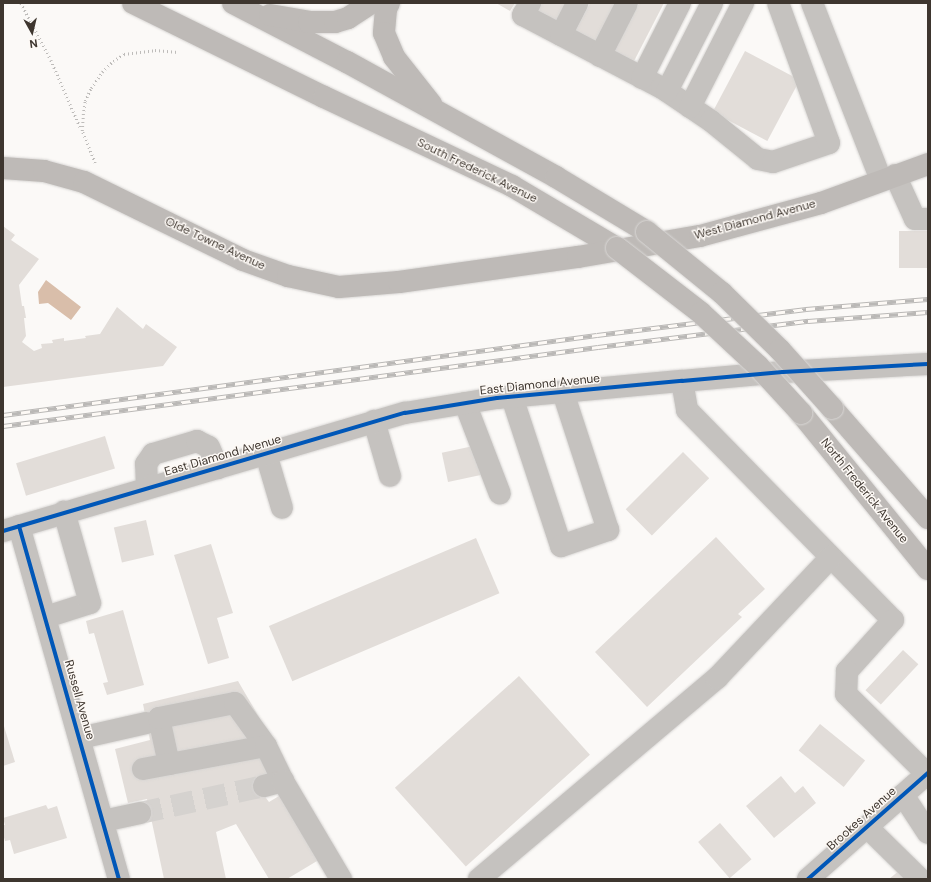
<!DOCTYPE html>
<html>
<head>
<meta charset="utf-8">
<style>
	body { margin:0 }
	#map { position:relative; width:931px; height:882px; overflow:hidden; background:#fbf9f7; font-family:"DM Sans",sans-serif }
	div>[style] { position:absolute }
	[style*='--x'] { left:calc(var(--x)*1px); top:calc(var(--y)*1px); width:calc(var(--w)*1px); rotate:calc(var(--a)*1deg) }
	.water>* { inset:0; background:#d9beaa }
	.building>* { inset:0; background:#e2ddd9; transform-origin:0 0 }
	.minor-tunnel>* { height:22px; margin-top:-11px; transform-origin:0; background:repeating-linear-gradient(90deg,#d5d2cf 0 22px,transparent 0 33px) }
	.path>* { height:2.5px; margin-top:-1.25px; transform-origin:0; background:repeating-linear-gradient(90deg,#bebcba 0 1px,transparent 0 4px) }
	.roads { filter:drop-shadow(0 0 1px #d8d6d4) drop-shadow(0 0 1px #d8d6d4) }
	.minor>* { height:22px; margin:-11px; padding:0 11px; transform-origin:11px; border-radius:11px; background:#c5c2bf }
	.major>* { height:22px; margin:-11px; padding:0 11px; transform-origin:11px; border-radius:11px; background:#bebab7 }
	.rail>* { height:4.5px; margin-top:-2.25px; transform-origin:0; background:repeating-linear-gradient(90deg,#fdf9f5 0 9px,#bab8b6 0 18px); box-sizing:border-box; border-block:1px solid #bab8b6 }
	.bridges { filter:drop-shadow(0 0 1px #d8d6d4) drop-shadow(0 0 1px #d8d6d4) }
	.major-bridge>* { height:22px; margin:-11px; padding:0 11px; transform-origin:11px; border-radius:11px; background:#bebab7 }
	.cycleway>* { height:4px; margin:-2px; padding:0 2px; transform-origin:2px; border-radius:2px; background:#0057b8 }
	span { translate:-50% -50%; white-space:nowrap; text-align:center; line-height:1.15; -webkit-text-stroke:3px #fdf9f5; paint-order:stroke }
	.street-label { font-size:12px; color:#3e362f }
	.frame { position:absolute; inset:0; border:4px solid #3e362f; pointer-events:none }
	.north { position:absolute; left:12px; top:12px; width:40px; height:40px; -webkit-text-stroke:3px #fdf9f5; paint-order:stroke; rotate:172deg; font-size:11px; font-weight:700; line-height:16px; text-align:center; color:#3e362f }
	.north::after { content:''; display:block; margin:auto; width:14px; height:18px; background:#3e362f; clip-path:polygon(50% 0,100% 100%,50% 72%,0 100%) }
</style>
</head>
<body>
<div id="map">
	<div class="water">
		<i style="clip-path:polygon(46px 280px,81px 307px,71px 320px,48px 303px,39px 304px,38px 292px)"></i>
	</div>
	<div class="building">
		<i style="clip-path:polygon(496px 3px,515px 3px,510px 11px)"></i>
		<i style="clip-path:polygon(541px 3px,566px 3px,555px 24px,535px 14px)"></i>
		<i style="clip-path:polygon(590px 3px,615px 3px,594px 44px,574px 34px)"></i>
		<i style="clip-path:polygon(639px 3px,664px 3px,632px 65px,612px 55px)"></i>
		<i style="left:745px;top:51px;width:62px;height:69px;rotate:28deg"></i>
		<i style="clip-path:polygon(3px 226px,15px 235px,11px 240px,39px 259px,19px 285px,22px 306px,24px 306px,26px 318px,24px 318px,26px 336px,22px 342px,34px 351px,42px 348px,41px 344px,53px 343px,52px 340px,64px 338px,64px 341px,86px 338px,85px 336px,100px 334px,117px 307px,143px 329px,146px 324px,177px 347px,163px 366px,3px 387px)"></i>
		<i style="left:928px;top:231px;width:37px;height:29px;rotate:90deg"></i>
		<i style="left:105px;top:436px;width:34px;height:93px;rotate:73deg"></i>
		<i style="left:478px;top:445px;width:30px;height:37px;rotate:78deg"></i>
		<i style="left:683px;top:452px;width:37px;height:81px;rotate:45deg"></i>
		<i style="left:146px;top:520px;width:36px;height:33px;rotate:77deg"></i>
		<i style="clip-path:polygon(716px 537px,765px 589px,738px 614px,742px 617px,647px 707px,595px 652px)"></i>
		<i style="left:476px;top:538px;width:60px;height:225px;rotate:67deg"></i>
		<i style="clip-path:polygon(211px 544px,233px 613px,217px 618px,229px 658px,208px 664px,174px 555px)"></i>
		<i style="clip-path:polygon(123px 610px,144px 685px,107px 695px,103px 683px,108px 682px,94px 633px,89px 634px,86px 621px)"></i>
		<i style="left:903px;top:650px;width:21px;height:55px;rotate:43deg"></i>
		<i style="left:519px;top:676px;width:106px;height:167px;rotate:48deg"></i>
		<i style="clip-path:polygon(238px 681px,289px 769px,261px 776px,266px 798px,269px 802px,284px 793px,322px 858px,287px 879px,269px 879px,236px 824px,216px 832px,226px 879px,164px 879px,147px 799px,128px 803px,115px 749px,150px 740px,143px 704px)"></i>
		<i style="clip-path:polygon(3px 723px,15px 762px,3px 766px)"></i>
		<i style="left:820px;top:724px;width:58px;height:34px;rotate:39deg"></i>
		<i style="clip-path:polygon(781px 776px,795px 793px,803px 786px,816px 803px,774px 838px,746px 806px)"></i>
		<i style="clip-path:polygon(46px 805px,48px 809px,57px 806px,67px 838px,14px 854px,10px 840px,5px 841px,3px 834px,3px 825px,5px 825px,3px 818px)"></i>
		<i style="left:720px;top:823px;width:48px;height:29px;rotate:49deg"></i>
		<i style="clip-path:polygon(900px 870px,908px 879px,889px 879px)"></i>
	</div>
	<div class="minor-tunnel">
		<i style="--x:140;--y:813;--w:127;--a:-12.3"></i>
	</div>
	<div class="path">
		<i style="--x:21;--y:3;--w:64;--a:62.2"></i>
		<i style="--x:51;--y:60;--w:75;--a:66.5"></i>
		<i style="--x:95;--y:163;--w:35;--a:-112"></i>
		<i style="--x:82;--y:131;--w:16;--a:-86"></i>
		<i style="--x:83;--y:115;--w:14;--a:-82"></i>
		<i style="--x:85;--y:101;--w:14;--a:-65"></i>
		<i style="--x:91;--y:88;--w:19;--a:-55"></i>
		<i style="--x:102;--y:72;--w:16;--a:-45"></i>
		<i style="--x:113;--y:61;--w:13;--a:-32"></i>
		<i style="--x:124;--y:54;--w:31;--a:-7"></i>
		<i style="--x:155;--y:50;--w:23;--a:5"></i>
	</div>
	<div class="roads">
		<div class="minor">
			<i style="--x:530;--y:3;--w:14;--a:120"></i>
			<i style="--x:523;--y:15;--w:157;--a:27.7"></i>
			<i style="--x:662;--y:88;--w:59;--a:34"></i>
			<i style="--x:711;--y:121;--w:60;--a:39"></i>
			<i style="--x:758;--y:159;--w:15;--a:11"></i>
			<i style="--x:773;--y:162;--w:59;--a:-18.7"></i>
			<i style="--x:829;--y:143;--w:149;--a:-110"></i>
			<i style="--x:812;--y:3;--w:190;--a:68.7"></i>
			<i style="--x:561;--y:35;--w:36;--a:-63"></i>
			<i style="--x:600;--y:56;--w:59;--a:-63"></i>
			<i style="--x:642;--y:78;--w:84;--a:-63.1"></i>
			<i style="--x:667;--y:91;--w:99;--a:-62.9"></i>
			<i style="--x:690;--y:107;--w:117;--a:-63"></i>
			<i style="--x:895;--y:175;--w:48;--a:65.6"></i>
			<i style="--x:915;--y:219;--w:13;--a:0"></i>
			<i style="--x:682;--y:381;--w:29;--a:80"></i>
			<i style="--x:687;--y:410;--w:294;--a:45.6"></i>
			<i style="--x:893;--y:620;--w:69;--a:132"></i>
			<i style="--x:847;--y:671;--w:23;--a:92"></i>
			<i style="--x:846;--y:694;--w:114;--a:44.6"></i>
			<i style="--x:512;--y:397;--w:157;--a:71.8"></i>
			<i style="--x:561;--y:546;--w:50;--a:-18.8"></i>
			<i style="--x:608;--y:530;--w:145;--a:-108.1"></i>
			<i style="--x:465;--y:403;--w:97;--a:69"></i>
			<i style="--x:374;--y:421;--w:57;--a:73.8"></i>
			<i style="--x:266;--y:454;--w:56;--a:73.5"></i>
			<i style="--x:147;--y:488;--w:24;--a:-92"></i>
			<i style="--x:146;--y:464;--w:12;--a:-55"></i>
			<i style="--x:153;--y:454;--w:46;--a:-16.5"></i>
			<i style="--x:197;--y:441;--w:13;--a:27"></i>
			<i style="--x:209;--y:447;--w:23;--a:67"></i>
			<i style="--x:19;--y:526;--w:367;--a:74.2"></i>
			<i style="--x:3;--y:531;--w:419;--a:-16.4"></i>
			<i style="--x:405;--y:413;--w:93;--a:-9.3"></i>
			<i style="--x:497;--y:398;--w:186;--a:-5.3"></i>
			<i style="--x:682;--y:381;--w:101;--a:-5.1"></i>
			<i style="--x:783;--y:372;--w:145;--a:-3.2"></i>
			<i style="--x:46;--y:617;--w:46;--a:-17.7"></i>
			<i style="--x:90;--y:603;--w:95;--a:-105.9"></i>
			<i style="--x:80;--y:738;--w:68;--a:-12.8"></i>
			<i style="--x:169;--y:764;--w:47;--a:-102.3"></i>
			<i style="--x:159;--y:718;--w:77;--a:-11.2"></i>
			<i style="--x:235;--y:703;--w:53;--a:54.2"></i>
			<i style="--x:143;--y:769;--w:125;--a:-10.6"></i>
			<i style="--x:266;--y:746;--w:41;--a:64.1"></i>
			<i style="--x:264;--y:786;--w:20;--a:-15"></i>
			<i style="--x:283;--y:781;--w:114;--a:59.4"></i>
			<i style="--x:903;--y:795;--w:45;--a:56.7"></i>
			<i style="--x:103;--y:821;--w:38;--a:-12"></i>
			<i style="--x:867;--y:827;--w:74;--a:44.5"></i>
			<i style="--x:479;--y:879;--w:312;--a:-40.2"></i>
			<i style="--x:717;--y:678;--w:166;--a:-46.7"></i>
			<i style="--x:808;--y:879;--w:160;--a:-41.5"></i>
		</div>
		<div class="major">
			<i style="--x:133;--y:3;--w:213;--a:26.2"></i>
			<i style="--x:324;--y:97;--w:208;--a:25.3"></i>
			<i style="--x:512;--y:186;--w:122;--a:30.6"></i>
			<i style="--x:233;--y:3;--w:128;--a:27.4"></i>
			<i style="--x:347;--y:62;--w:239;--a:28.8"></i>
			<i style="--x:556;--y:177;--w:106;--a:31.1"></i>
			<i style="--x:389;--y:3;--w:7;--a:117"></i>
			<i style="--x:386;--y:9;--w:24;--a:95"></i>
			<i style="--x:384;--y:33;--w:26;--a:67"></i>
			<i style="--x:394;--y:57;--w:60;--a:51.8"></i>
			<i style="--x:270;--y:15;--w:40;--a:10"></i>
			<i style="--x:309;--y:22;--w:26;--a:0"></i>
			<i style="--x:335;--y:22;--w:14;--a:-17"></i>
			<i style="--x:348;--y:18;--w:27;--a:-33"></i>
			<i style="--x:3;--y:168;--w:41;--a:4.2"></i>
			<i style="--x:44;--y:171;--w:41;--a:15.4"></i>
			<i style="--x:84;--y:182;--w:177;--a:26.1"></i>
			<i style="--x:243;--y:260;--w:48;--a:19.6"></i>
			<i style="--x:288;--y:276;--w:52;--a:12.2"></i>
			<i style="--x:339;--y:287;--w:60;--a:-4.8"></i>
			<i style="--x:399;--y:282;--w:181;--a:-8"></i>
			<i style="--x:578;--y:257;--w:124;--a:-9.8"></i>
			<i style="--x:700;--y:236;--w:125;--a:-15.3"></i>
			<i style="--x:821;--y:203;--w:114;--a:-20"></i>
			<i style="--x:832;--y:408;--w:146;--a:48.9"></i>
			<i style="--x:801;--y:413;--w:201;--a:50.9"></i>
		</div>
	</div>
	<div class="rail">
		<i style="--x:3;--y:415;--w:599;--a:-7.67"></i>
		<i style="--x:597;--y:335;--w:211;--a:-7.1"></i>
		<i style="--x:806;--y:309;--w:122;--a:-4.7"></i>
		<i style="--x:3;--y:426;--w:600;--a:-7.56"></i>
		<i style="--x:598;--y:347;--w:212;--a:-7.1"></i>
		<i style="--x:808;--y:321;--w:120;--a:-4.3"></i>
	</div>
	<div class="bridges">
		<div class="major-bridge">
			<i style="--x:647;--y:232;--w:97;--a:39.1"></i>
			<i style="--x:722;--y:293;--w:81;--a:44.5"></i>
			<i style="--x:780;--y:350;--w:78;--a:48.1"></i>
			<i style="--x:617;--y:248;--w:106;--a:37.7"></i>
			<i style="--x:701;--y:313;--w:78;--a:42.9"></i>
			<i style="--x:758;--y:366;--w:64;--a:47.5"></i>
		</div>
	</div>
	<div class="cycleway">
		<i style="--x:19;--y:526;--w:367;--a:74.2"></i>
		<i style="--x:3;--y:531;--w:419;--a:-16.4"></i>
		<i style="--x:405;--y:413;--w:93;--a:-9.3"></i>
		<i style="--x:497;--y:398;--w:186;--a:-5.3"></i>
		<i style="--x:682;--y:381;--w:101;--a:-5.1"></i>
		<i style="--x:783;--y:372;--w:145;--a:-3.2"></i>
		<i style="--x:808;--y:879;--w:160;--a:-41.5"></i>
	</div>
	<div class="street-label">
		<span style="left:477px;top:171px;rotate:26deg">South Frederick Avenue</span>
		<span style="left:755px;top:220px;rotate:-15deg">West Diamond Avenue</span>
		<span style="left:215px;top:244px;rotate:25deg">Olde Towne Avenue</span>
		<span style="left:540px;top:385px;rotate:-6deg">East Diamond Avenue</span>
		<span style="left:223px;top:456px;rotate:-16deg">East Diamond Avenue</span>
		<span style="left:864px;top:491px;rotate:51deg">North Frederick Avenue</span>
		<span style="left:79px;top:700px;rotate:74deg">Russell Avenue</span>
		<span style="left:862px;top:819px;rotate:-42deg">Brookes Avenue</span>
	</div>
	<div class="frame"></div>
	<div class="north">N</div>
</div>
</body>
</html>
